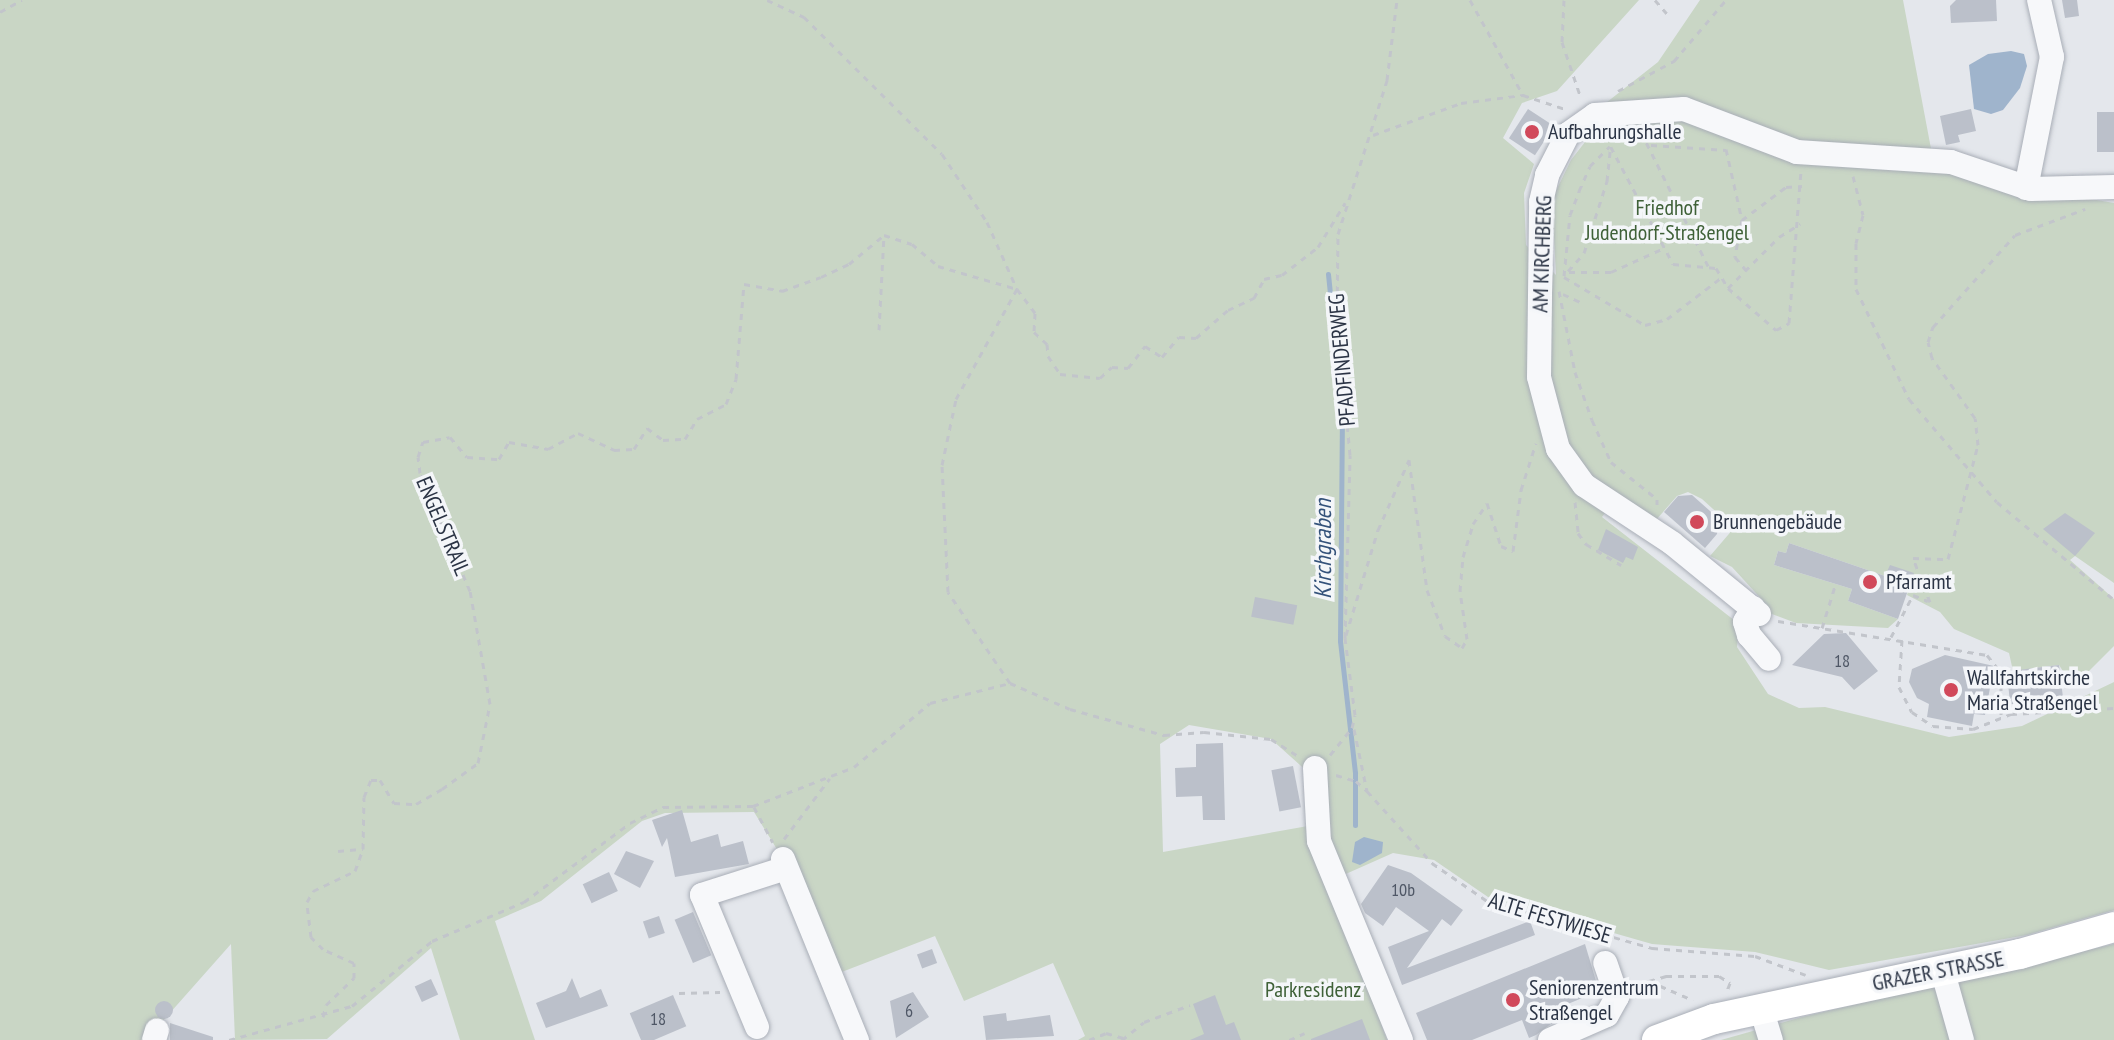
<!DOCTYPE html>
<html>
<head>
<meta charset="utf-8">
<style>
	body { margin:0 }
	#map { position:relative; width:2114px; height:1040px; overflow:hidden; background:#e4e7ec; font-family:"PT Sans Narrow",sans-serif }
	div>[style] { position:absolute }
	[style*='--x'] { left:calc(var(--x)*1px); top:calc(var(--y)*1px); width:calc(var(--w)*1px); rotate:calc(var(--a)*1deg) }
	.green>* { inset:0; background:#c9d6c5 }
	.water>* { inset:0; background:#9fb4cc }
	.stream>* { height:5px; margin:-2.5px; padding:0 2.5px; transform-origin:2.5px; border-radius:2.5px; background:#9fb4cc }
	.building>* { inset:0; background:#bbc0ca; transform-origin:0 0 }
	.round { border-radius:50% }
	.path>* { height:3px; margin-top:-1.5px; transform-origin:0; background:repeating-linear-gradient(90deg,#c2c5cb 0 6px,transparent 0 12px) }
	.roads { filter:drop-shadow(0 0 2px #a9aeb7) drop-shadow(0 0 2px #a9aeb7) }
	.minor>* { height:24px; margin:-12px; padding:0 12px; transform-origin:12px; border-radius:12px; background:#f7f8fa }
	.major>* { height:30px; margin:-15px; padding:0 15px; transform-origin:15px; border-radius:15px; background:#fff }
	.dots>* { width:22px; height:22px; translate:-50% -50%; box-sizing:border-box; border:4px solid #f4f6f9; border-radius:50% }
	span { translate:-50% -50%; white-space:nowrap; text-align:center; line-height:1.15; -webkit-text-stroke:7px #f4f6f9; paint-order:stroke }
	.number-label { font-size:18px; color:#4f5766 }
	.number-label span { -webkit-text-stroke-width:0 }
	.poi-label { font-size:22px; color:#2b3445 }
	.left { translate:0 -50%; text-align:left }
	.park-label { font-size:22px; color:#3f6138 }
	.street-label { font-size:22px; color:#2b3445 }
	.water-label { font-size:24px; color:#34527a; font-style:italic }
</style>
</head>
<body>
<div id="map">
	<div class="green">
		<i style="clip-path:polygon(evenodd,0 0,1639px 0,1557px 91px,1522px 103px,1503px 138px,1534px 164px,1524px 193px,1526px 245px,1556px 275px,1552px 199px,1571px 160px,1599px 124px,1588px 117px,1658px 62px,1700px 0,1903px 0,1932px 154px,2026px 188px,2114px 203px,2114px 583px,2075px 556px,2070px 560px,2114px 599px,2114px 646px,2089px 671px,2068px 679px,2059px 665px,2013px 671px,2009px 653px,1954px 629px,1940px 612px,1907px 595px,1913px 574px,1885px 576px,1789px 543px,1786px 553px,1778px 551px,1774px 565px,1852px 589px,1848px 601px,1898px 619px,1888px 628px,1796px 623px,1761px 610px,1765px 603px,1732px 567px,1710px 556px,1734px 528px,1702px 499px,1688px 492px,1677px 496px,1656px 520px,1618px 495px,1602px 517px,1739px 624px,1737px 647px,1768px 694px,1799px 708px,1825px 707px,1949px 737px,2022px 726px,2114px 682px,2114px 910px,2027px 935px,1829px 970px,1755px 952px,1652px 944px,1488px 897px,1434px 860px,1393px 853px,1330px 881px,1387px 1040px,1078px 1040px,1085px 1036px,1053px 963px,964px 1001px,935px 936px,834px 975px,783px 859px,754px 812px,665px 813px,642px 821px,541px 901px,495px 921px,535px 1040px,460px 1040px,431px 948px,327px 1039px,235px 1040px,231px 944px,146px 1040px,0 1040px,0 0,1189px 725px,1271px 739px,1310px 774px,1308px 826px,1163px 852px,1160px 744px,1189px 725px)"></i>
		<i style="clip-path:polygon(2114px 944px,2114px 1040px,1721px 1040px,1802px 1017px)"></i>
	</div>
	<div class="water">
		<i style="clip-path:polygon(2011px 51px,2024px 54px,2027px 66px,2020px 88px,2003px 110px,1991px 114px,1974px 109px,1969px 65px,1988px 54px)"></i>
		<i style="clip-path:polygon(1364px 837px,1383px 842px,1382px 853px,1360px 865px,1352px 862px,1355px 842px)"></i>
	</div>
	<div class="stream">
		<i style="--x:1328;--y:274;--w:139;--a:84.2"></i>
		<i style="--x:1342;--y:412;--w:229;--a:90.5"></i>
		<i style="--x:1340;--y:641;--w:133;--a:83.5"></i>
		<i style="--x:1355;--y:773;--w:52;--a:90"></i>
	</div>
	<div class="building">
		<i style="clip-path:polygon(1956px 0,1996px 0,1997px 21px,1951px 23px,1950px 6px)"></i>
		<i style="clip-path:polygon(2062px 0,2077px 0,2079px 16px,2065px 18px)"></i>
		<i style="left:1528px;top:109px;width:31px;height:35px;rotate:33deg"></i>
		<i style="clip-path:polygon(1971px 109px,1976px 131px,1958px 135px,1960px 142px,1946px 145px,1940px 116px)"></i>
		<i style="left:2114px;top:112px;width:40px;height:17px;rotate:90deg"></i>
		<i style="clip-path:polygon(1692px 495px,1719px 519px,1717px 534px,1705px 548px,1664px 512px,1678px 496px)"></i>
		<i style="clip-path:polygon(2065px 513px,2095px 533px,2075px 556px,2043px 529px)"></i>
		<i style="clip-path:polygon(1606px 529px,1638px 547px,1633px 560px,1626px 557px,1623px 563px,1598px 550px)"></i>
		<i style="clip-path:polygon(1789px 543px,1885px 576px,1890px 565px,1914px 573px,1898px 619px,1848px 601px,1852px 589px,1774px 565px,1778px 551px,1786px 553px)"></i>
		<i style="left:1255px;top:597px;width:43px;height:20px;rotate:11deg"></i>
		<i style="clip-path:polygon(1846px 633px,1878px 671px,1854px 690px,1842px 677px,1792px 665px,1824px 634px)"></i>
		<i style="clip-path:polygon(1945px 655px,1994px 666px,1985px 715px,1974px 714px,1972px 726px,1927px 717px,1929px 704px,1917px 698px,1909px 682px,1912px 669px)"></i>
		<i style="left:2059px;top:665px;width:33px;height:53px;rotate:83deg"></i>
		<i style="clip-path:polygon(1223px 743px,1225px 820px,1203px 820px,1202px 796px,1176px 797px,1175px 768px,1196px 767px,1196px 744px)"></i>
		<i style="left:1293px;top:766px;width:42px;height:22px;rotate:79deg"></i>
		<i style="clip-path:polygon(682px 810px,691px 842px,718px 834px,721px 847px,743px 841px,749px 864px,675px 877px,667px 838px,662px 847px,652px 820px)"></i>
		<i style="clip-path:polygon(626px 851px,654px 861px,640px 888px,614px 874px)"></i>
		<i style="clip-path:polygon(1388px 865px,1411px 873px,1463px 910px,1451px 926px,1442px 919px,1407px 968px,1530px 921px,1535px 935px,1402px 985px,1388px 947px,1429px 931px,1396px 907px,1383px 926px,1365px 913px,1361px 904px)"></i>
		<i style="left:609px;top:872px;width:21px;height:29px;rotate:65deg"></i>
		<i style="left:693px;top:912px;width:47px;height:20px;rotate:67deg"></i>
		<i style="left:659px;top:916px;width:18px;height:17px;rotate:71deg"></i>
		<i style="clip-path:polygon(1585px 944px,1599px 991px,1551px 1011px,1555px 1021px,1536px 1035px,1529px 1038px,1522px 1020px,1472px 1040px,1427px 1040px,1416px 1013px)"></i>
		<i style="left:932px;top:949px;width:15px;height:16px;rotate:70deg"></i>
		<i style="clip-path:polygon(572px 978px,580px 998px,601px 989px,608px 1006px,546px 1028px,536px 1003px,566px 991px)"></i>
		<i style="left:431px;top:979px;width:17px;height:18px;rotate:65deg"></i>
		<i style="clip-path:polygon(913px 992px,929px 1017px,896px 1038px,890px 1001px)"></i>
		<i style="left:673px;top:995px;width:34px;height:47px;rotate:67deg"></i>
		<i style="clip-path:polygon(1215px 995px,1226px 1025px,1234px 1022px,1241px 1040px,1190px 1040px,1204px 1034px,1193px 1004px)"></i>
		<i class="round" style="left:155px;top:1001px;width:18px;height:18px"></i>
		<i style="clip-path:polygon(1006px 1013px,1007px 1021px,1050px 1015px,1054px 1036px,986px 1040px,983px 1016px)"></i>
		<i style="clip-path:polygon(1362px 1019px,1370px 1040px,1311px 1040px,1311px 1039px)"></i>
		<i style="clip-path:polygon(170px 1023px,213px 1037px,213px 1040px,170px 1040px)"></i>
	</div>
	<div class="path">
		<i style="--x:767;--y:0;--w:41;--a:24.7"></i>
		<i style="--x:804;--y:17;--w:194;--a:44.8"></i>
		<i style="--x:942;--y:154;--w:82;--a:56.5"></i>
		<i style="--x:987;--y:222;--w:73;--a:65.9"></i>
		<i style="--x:1017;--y:289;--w:30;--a:53"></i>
		<i style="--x:1035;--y:313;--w:19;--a:93"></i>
		<i style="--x:1034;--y:332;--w:18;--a:43"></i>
		<i style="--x:1047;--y:344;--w:12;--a:85"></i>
		<i style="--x:1048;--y:356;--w:22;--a:56"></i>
		<i style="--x:1060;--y:374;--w:40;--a:5.7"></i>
		<i style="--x:1100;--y:378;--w:16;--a:-43"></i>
		<i style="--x:1112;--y:367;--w:16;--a:4"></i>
		<i style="--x:1128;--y:368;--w:28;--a:-52"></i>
		<i style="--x:1145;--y:346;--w:20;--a:33"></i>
		<i style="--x:1162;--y:357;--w:26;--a:-50"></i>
		<i style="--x:1179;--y:337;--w:17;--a:3"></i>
		<i style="--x:1196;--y:338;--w:43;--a:-41.2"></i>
		<i style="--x:1228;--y:310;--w:29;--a:-25"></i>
		<i style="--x:1254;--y:298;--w:21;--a:-62"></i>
		<i style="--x:1264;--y:279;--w:18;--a:-13"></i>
		<i style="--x:1282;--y:275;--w:46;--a:-37.9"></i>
		<i style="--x:1318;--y:247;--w:52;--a:-58.5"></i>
		<i style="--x:1470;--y:0;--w:109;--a:60.8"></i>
		<i style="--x:1523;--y:95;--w:44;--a:18.4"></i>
		<i style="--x:1564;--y:0;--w:42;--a:92.7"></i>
		<i style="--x:1562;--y:42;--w:59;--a:71.3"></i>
		<i style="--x:1655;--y:0;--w:18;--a:49"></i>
		<i style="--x:0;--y:12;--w:25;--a:-29"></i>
		<i style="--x:1618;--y:91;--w:64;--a:-28.2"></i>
		<i style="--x:1674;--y:61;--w:80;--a:-49.6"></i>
		<i style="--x:1641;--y:132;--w:150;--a:63.4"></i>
		<i style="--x:1373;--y:135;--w:94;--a:-20"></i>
		<i style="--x:1461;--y:103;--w:63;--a:-7.4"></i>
		<i style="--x:1605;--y:136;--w:145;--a:62"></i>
		<i style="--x:1673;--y:264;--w:43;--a:5.3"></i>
		<i style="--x:1716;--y:268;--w:23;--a:59"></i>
		<i style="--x:1728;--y:288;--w:64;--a:41.2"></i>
		<i style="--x:1776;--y:330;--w:15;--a:-28"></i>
		<i style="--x:1789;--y:323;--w:152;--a:-85.5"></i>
		<i style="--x:1651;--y:145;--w:75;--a:3.8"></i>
		<i style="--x:1726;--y:149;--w:73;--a:77.3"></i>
		<i style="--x:1742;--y:220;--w:38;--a:101"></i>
		<i style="--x:1735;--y:257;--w:17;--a:50"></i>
		<i style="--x:1853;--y:176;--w:40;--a:75.6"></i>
		<i style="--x:1863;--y:215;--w:29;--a:104"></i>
		<i style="--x:1856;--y:243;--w:46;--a:90"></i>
		<i style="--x:1856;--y:289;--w:122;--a:64.3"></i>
		<i style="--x:1909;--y:399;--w:135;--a:49.5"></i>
		<i style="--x:1997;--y:502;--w:153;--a:39.9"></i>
		<i style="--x:1742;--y:220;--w:55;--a:-36.9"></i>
		<i style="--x:1786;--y:187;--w:16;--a:-4"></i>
		<i style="--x:1568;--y:271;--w:24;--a:-48"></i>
		<i style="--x:1584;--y:253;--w:76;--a:-72.3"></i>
		<i style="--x:1607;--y:181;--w:31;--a:-84"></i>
		<i style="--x:1569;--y:272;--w:42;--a:0"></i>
		<i style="--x:1611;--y:272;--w:58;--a:-24.4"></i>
		<i style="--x:1564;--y:276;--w:61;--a:-84.4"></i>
		<i style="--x:1570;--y:215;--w:26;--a:-69"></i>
		<i style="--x:1579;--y:191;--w:27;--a:-66"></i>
		<i style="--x:1590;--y:166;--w:28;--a:-45"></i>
		<i style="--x:1564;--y:277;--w:94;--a:30.7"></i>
		<i style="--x:1645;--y:325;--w:23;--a:-15"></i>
		<i style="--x:1667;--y:319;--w:69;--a:-37.4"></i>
		<i style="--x:1728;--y:288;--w:72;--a:-45"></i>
		<i style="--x:1779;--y:237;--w:25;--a:-32"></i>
		<i style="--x:1559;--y:291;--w:83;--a:78.8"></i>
		<i style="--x:1575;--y:372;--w:51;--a:70.5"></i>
		<i style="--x:1592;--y:420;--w:46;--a:65.7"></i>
		<i style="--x:1611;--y:462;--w:59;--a:38.8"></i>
		<i style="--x:1657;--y:499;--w:8;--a:90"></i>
		<i style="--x:1563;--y:294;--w:21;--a:25"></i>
		<i style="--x:879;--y:330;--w:95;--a:-87"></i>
		<i style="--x:1575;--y:502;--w:31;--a:84"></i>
		<i style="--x:1578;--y:533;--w:14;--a:54"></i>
		<i style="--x:1586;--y:544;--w:41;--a:31"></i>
		<i style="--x:1930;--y:602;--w:47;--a:-111.1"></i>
		<i style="--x:1913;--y:558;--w:35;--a:2"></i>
		<i style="--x:1948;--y:559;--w:118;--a:-75.3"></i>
		<i style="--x:1978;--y:445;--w:27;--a:-96"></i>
		<i style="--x:1975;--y:418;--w:74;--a:-125.6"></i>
		<i style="--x:1932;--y:358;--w:16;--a:-104"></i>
		<i style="--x:1928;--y:342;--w:16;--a:-72"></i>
		<i style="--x:1933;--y:327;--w:123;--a:-48.3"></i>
		<i style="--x:2015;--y:235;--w:75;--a:-20.4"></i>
		<i style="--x:1778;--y:621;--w:212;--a:9.2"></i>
		<i style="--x:1987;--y:655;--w:22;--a:51"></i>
		<i style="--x:2001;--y:672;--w:44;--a:90"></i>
		<i style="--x:1822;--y:628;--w:44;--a:-72.8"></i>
		<i style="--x:1346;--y:635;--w:110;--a:-73.1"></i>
		<i style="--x:1378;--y:530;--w:77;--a:-66.1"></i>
		<i style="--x:1409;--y:460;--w:131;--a:82.1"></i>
		<i style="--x:1427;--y:590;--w:49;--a:68.6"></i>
		<i style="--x:1445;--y:636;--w:21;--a:35"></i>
		<i style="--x:1462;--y:648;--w:10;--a:-61"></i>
		<i style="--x:1467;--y:639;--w:49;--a:-98.3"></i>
		<i style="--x:1460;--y:591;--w:34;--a:-85"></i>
		<i style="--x:1463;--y:557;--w:34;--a:-73"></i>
		<i style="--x:1473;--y:524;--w:25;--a:-56"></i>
		<i style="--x:1487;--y:503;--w:45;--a:72"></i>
		<i style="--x:1501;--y:546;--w:13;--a:23"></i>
		<i style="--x:1513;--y:551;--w:62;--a:-82.5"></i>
		<i style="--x:1521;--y:490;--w:49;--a:-72.3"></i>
		<i style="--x:1891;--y:637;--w:47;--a:-62.4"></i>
		<i style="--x:1913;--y:595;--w:16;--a:22"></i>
		<i style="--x:1902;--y:640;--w:47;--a:93.7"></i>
		<i style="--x:1899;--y:687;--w:28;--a:63"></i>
		<i style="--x:1912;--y:712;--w:25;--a:34"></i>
		<i style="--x:1933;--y:726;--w:40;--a:4.3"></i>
		<i style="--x:1973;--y:729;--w:41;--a:-21.5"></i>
		<i style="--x:2011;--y:714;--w:103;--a:-3.3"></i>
		<i style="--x:1010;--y:683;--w:110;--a:-124.3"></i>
		<i style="--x:948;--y:592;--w:127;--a:-92.7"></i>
		<i style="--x:942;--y:465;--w:67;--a:-78"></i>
		<i style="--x:956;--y:399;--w:126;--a:-61"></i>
		<i style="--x:1354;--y:729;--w:63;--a:78.2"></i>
		<i style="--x:1367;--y:791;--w:97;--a:47.9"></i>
		<i style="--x:1432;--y:863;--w:67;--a:34.6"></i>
		<i style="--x:1487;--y:901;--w:172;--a:15.9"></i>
		<i style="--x:1652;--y:948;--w:103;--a:4.4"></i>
		<i style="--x:1755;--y:956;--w:54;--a:20.4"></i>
		<i style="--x:1330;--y:755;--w:35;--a:-51"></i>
		<i style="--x:1352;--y:728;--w:13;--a:-77"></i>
		<i style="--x:1355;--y:715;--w:78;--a:-97.4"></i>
		<i style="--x:1345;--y:638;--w:183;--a:-88.4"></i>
		<i style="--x:1350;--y:455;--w:140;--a:-95.3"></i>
		<i style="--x:1337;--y:316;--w:82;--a:-89.3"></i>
		<i style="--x:1338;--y:234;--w:162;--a:-72.3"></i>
		<i style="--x:1387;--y:80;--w:81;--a:-82.9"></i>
		<i style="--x:1336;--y:775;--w:21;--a:17"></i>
		<i style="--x:1356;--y:781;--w:15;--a:42"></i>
		<i style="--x:754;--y:807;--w:40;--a:62"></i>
		<i style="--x:784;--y:839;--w:76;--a:-53"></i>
		<i style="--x:338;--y:851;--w:25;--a:-5"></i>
		<i style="--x:1649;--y:981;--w:18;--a:-16"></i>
		<i style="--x:1666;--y:976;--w:53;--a:0"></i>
		<i style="--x:1719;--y:976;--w:13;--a:32"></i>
		<i style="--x:1730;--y:983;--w:9;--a:111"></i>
		<i style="--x:1634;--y:985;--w:16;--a:-15"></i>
		<i style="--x:1649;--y:981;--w:48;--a:23.4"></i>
		<i style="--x:679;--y:993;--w:41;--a:-1.4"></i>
		<i style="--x:323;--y:1017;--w:12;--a:-76"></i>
		<i style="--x:326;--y:1005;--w:39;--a:-44"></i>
		<i style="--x:354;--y:978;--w:15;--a:-90"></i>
		<i style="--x:354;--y:963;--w:34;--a:-156"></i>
		<i style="--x:323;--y:949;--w:17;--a:-135"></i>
		<i style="--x:311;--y:937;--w:35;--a:-97"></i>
		<i style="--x:307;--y:902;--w:13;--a:-61"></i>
		<i style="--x:313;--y:891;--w:47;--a:-25.5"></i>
		<i style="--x:355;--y:871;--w:23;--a:-70"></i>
		<i style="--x:363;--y:849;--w:52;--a:-88.9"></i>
		<i style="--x:364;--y:797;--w:18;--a:-68"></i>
		<i style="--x:371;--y:780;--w:9;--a:0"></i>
		<i style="--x:380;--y:780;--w:27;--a:59"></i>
		<i style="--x:394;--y:803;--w:22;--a:3"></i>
		<i style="--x:416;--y:804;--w:30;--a:-30"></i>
		<i style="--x:442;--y:789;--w:44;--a:-35.8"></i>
		<i style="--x:478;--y:763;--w:60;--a:-78.5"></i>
		<i style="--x:490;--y:704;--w:115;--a:-100"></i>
		<i style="--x:470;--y:591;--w:128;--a:-113"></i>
		<i style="--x:420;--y:473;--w:16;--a:-97"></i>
		<i style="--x:418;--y:457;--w:16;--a:-72"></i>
		<i style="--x:423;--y:442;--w:27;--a:-10"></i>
		<i style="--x:450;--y:437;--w:26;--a:50"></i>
		<i style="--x:467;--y:457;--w:32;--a:4"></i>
		<i style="--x:499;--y:459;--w:20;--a:-60"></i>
		<i style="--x:509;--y:442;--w:40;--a:10"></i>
		<i style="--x:548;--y:449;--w:34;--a:-28"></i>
		<i style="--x:578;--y:433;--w:40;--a:25"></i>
		<i style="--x:614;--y:450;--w:20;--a:-3"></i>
		<i style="--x:634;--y:449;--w:25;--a:-58"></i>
		<i style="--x:647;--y:428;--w:20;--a:37"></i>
		<i style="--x:663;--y:440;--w:22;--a:-3"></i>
		<i style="--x:685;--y:439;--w:23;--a:-59"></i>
		<i style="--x:697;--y:419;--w:33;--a:-27"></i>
		<i style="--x:726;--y:404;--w:27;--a:-68"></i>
		<i style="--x:736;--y:379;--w:95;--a:-85.2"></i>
		<i style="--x:744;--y:284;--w:39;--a:10"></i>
		<i style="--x:782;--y:291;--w:41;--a:-19.7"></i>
		<i style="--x:821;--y:277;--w:31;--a:-25"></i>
		<i style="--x:849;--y:264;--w:45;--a:-39.6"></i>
		<i style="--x:884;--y:235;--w:29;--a:18"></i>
		<i style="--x:912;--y:244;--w:34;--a:40"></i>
		<i style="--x:938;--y:266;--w:82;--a:16.2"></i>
		<i style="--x:229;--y:1040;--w:128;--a:-15.5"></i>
		<i style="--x:352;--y:1006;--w:103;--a:-39.1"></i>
		<i style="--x:432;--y:941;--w:100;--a:-23"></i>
		<i style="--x:524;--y:902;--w:132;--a:-36.7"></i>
		<i style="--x:630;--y:823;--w:37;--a:-26"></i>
		<i style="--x:663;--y:807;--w:90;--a:-0.6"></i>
		<i style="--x:753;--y:806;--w:108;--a:-21.1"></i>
		<i style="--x:854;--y:767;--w:99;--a:-40.1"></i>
		<i style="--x:930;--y:703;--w:82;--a:-14"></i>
		<i style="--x:1010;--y:683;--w:65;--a:23.4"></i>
		<i style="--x:1070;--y:709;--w:98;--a:15.5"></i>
		<i style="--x:1164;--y:735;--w:40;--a:-4.3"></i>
		<i style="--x:1204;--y:732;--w:67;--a:6"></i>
		<i style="--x:1271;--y:739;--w:32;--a:32"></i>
		<i style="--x:1089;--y:1040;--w:18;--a:-22"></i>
		<i style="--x:1106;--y:1033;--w:18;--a:16"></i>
		<i style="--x:1122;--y:1040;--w:28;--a:-39"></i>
		<i style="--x:1144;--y:1022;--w:49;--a:-20.3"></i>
		<i style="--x:1289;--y:1040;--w:17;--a:-24"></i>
	</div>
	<div class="roads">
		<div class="minor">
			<i style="--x:2026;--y:188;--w:134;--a:-78.8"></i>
			<i style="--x:2052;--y:57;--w:58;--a:-102.8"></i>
			<i style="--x:1753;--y:608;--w:16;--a:120"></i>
			<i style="--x:1745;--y:622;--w:14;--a:73"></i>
			<i style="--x:1749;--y:635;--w:31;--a:50"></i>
			<i style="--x:1759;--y:614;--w:112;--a:-140.8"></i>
			<i style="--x:1672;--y:543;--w:105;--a:-146.6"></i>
			<i style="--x:1584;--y:485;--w:44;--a:-125.8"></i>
			<i style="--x:1558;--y:449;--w:74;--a:-104.8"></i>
			<i style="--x:1539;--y:377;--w:175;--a:-89.3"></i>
			<i style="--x:1541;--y:202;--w:28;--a:-77"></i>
			<i style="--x:1547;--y:175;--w:46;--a:-62.9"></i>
			<i style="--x:1568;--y:134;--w:33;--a:-35"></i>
			<i style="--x:1595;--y:115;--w:89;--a:-3.9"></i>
			<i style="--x:1684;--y:109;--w:121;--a:20.8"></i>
			<i style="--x:1797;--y:152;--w:154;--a:3.7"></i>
			<i style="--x:1951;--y:162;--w:84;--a:18.6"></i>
			<i style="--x:2031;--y:189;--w:83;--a:-1.4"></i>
			<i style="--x:1315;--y:768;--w:73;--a:86.9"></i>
			<i style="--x:1319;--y:841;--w:215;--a:67.6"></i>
			<i style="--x:783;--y:859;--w:196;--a:67.8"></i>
			<i style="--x:1942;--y:969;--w:74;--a:74.3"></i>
			<i style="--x:1761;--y:1008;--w:34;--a:73"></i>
			<i style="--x:757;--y:1027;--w:143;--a:-112.6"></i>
			<i style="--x:702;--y:895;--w:88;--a:-17.8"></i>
			<i style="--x:154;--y:1040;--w:10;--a:-73"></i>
			<i style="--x:1550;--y:1040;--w:62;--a:-23.7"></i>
			<i style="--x:1607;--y:1015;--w:21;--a:-61"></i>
			<i style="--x:1617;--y:997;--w:36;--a:-109"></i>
		</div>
		<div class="major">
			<i style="--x:1657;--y:1040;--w:61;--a:-20.2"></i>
			<i style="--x:1714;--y:1019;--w:313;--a:-12"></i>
			<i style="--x:2020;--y:954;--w:98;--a:-16"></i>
		</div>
	</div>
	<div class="dots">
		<i style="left:1532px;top:132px;background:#d1495b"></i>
		<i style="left:1697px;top:522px;background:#d1495b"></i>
		<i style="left:1870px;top:582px;background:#d1495b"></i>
		<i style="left:1951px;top:690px;background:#d1495b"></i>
		<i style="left:1513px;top:1000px;background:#d1495b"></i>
	</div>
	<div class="number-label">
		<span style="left:1842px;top:661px">18</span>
		<span style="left:1403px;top:890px">10b</span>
		<span style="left:909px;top:1011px">6</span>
		<span style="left:658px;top:1019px">18</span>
	</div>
	<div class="poi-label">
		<span class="left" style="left:1548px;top:132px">Aufbahrungshalle</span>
		<span class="left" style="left:1713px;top:522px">Brunnengebäude</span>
		<span class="left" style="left:1886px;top:582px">Pfarramt</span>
		<span class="left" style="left:1967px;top:690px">Wallfahrtskirche<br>Maria Straßengel</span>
		<span class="left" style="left:1529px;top:1000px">Seniorenzentrum<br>Straßengel</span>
	</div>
	<div class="park-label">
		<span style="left:1667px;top:220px">Friedhof<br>Judendorf-Straßengel</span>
		<span style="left:1313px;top:990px">Parkresidenz</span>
	</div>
	<div class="street-label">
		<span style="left:1542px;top:254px;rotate:-88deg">AM KIRCHBERG</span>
		<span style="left:1342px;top:360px;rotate:-95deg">PFADFINDERWEG</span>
		<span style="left:443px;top:526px;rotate:67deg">ENGELSTRAIL</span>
		<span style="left:1550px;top:918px;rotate:17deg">ALTE FESTWIESE</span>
		<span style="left:1938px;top:971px;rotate:-11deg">GRAZER STRASSE</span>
	</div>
	<div class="water-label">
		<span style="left:1323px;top:549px;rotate:-90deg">Kirchgraben</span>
	</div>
</div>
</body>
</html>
